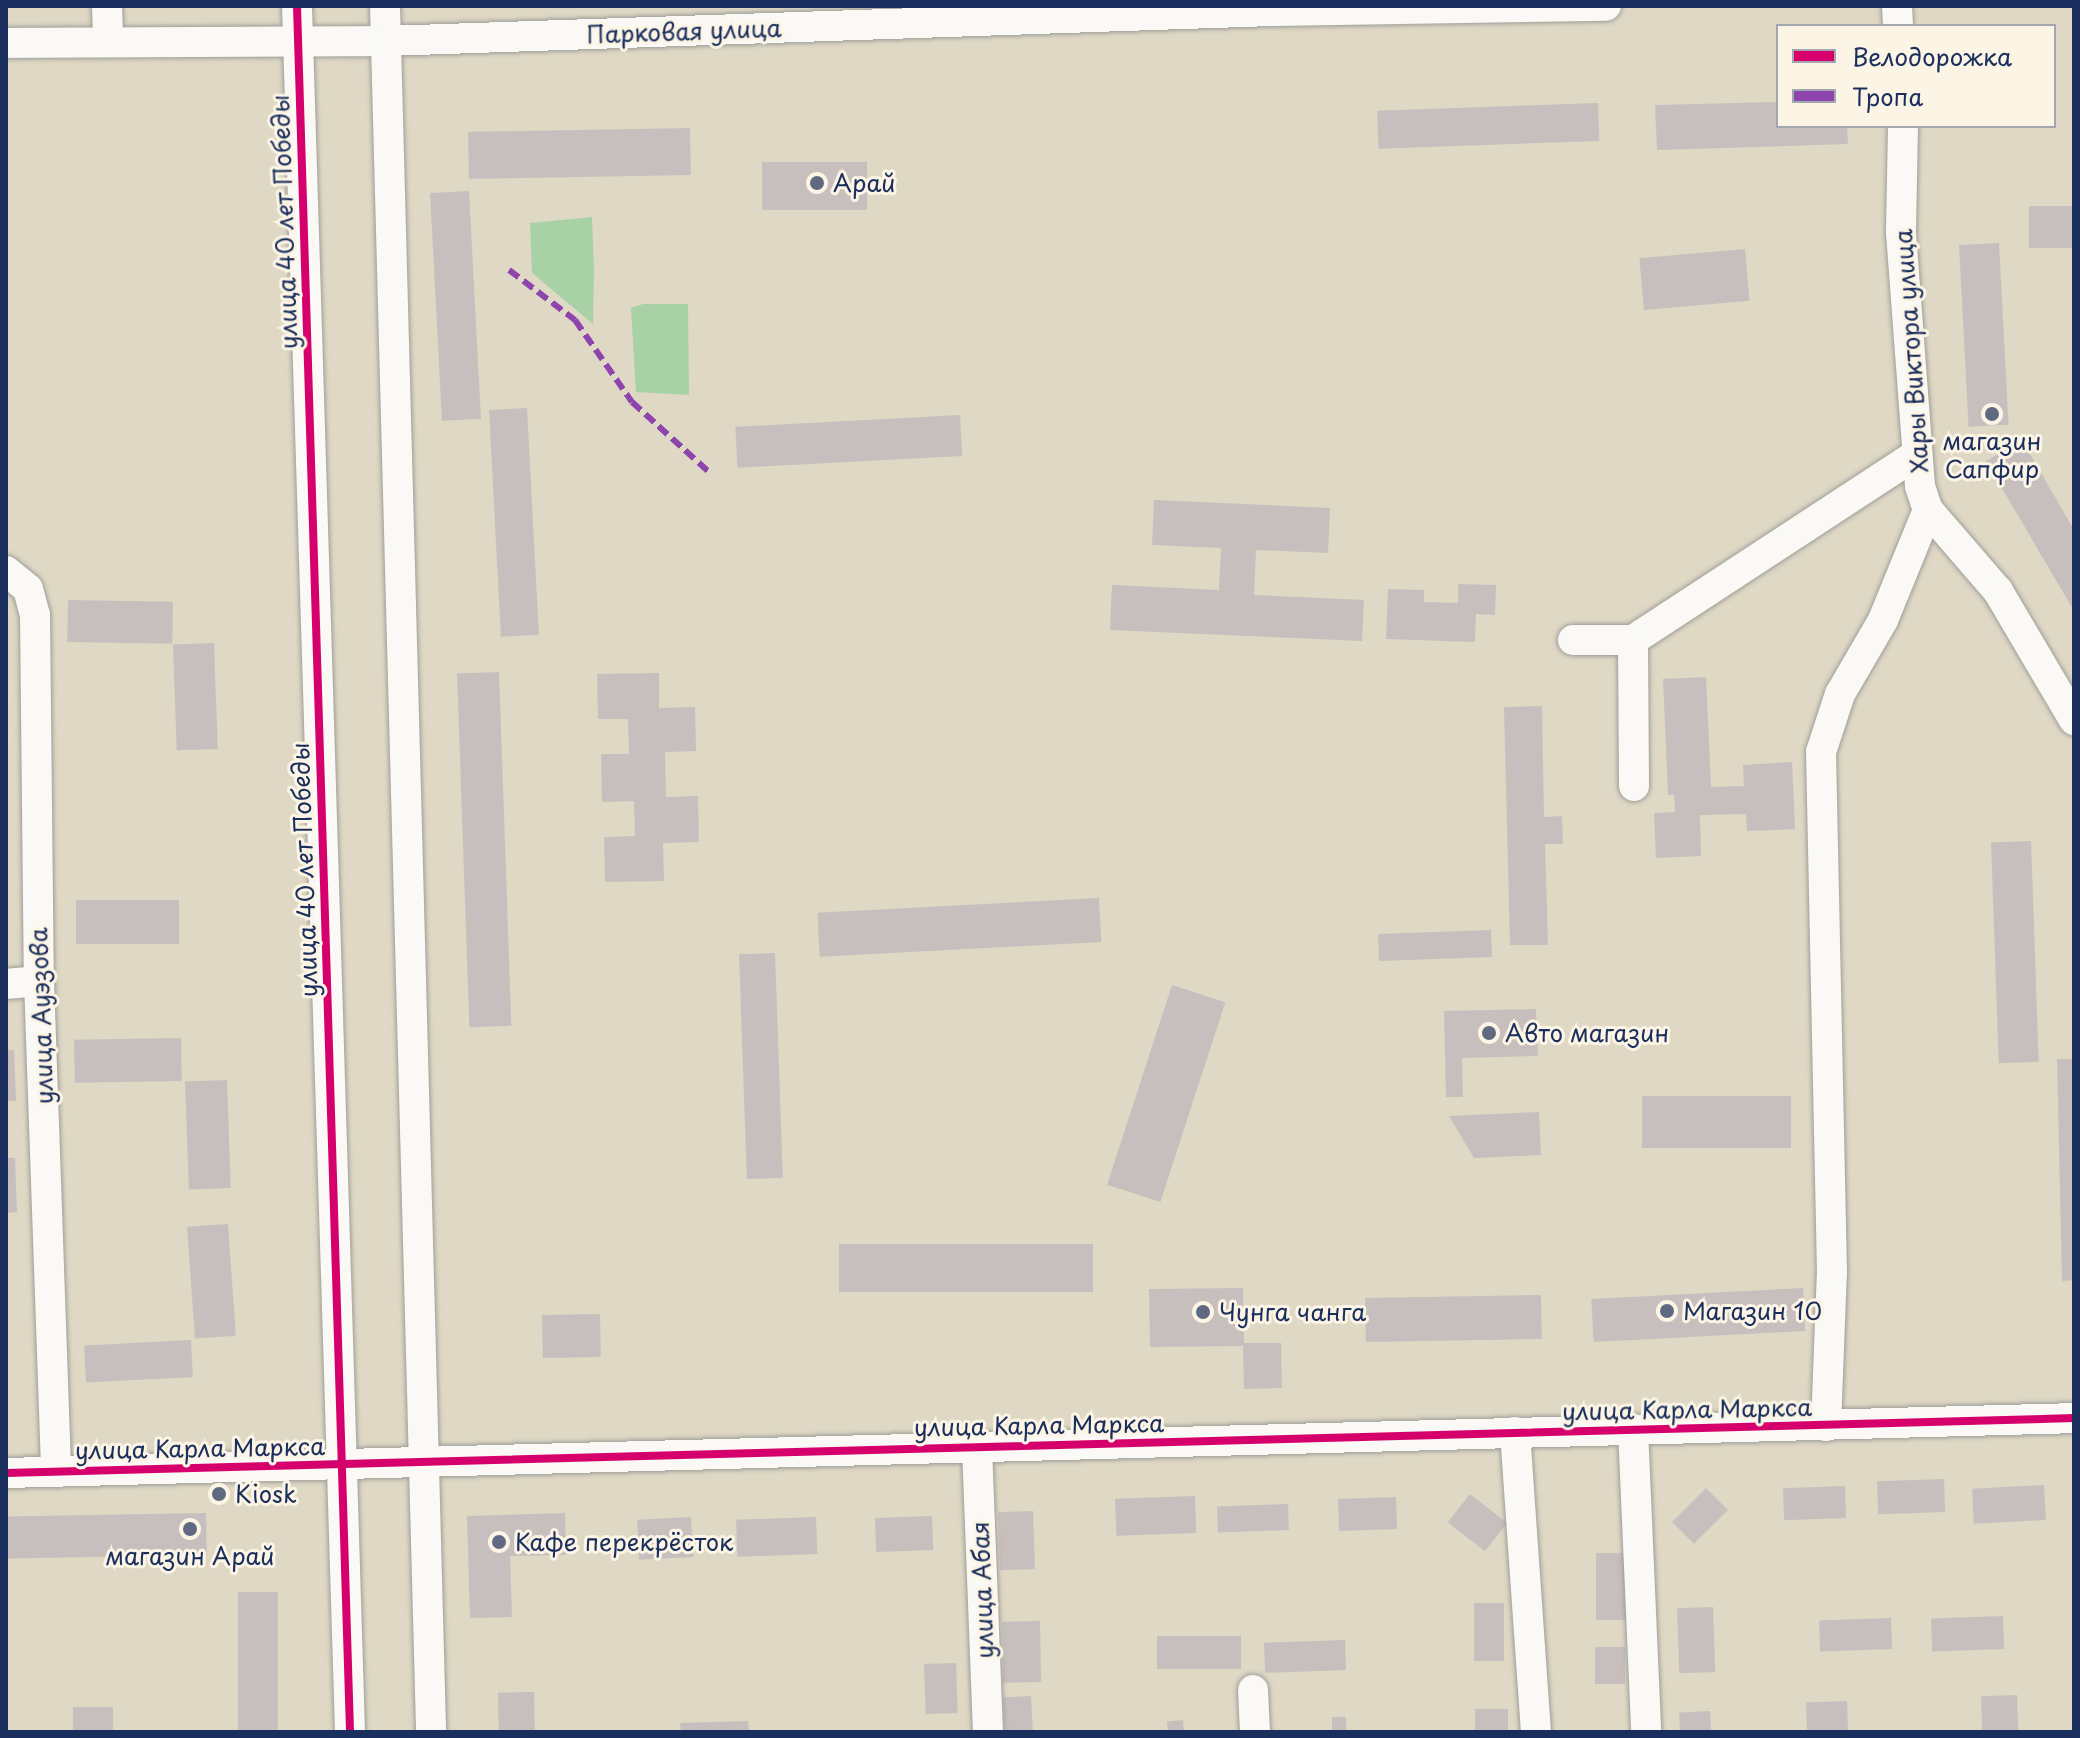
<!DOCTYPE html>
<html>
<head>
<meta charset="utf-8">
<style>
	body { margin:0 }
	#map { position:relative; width:2080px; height:1738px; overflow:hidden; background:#ded8c4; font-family:"Playpen Sans",sans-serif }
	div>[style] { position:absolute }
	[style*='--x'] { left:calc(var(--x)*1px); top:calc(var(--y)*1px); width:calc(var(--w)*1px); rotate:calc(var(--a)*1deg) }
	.green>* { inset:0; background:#a8d1a6 }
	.building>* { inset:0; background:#c7bfbd; transform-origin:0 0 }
	.roads { filter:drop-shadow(0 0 2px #9f9e99) drop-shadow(0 0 2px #9f9e99) }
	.minor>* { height:30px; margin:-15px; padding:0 15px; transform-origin:15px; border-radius:15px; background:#faf9f6 }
	.quiet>* { height:6px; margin-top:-3px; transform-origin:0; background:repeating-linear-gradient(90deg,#8e44ad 0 12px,transparent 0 18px) }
	.cycleway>* { height:8px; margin:-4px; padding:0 4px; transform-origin:4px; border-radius:4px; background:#d6006c }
	.dots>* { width:22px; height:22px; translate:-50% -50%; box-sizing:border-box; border:4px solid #fcf5e5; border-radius:50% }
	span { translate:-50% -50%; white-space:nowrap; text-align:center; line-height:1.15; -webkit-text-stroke:6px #fcf5e5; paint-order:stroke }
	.street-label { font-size:24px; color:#1b2f5e }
	.poi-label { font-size:24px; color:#1b2f5e }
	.left { translate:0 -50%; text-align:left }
	.frame { position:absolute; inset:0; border:8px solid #1b2f5e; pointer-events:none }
	.legend { position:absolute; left:1776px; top:24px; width:280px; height:104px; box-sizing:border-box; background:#fcf5e5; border:2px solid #a2a6af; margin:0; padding:10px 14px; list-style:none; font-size:24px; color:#1b2f5e }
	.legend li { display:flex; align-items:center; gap:16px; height:40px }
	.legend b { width:40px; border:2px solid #a2a6af }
</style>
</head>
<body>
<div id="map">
	<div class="green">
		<i style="clip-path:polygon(592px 217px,594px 269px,593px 324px,532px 273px,530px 223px)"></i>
		<i style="clip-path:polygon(643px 304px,688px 304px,689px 395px,636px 392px,631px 308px)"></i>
	</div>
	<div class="building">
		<i style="clip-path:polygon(1778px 102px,1778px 126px,1847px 126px,1848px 144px,1657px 150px,1655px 105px)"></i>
		<i style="left:1598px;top:103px;width:38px;height:221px;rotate:88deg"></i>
		<i style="left:690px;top:128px;width:47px;height:222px;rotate:89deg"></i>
		<i style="left:762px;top:162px;width:105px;height:48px"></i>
		<i style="left:469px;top:191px;width:228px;height:39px;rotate:87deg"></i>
		<i style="left:2029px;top:206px;width:45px;height:42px"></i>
		<i style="left:1999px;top:243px;width:182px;height:40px;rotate:87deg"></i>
		<i style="left:1745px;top:249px;width:52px;height:106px;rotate:85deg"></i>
		<i style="left:527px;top:408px;width:227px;height:38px;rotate:87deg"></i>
		<i style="left:960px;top:415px;width:41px;height:225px;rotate:87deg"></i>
		<i style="clip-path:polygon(2022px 440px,2074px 530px,2074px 611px,1986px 461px)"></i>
		<i style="clip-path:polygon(1154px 500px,1330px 508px,1328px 553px,1256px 550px,1254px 595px,1364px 600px,1362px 641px,1110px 630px,1112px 585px,1219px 590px,1221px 548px,1152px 545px)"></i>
		<i style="clip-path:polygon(1458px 584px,1496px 585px,1495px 615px,1476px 614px,1475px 642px,1386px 639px,1388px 589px,1424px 590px,1424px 602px,1458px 603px)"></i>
		<i style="left:68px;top:600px;width:105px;height:42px;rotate:1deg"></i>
		<i style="left:214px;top:643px;width:106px;height:41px;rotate:88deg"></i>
		<i style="left:499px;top:672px;width:354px;height:42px;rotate:88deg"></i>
		<i style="clip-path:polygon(659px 673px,659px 708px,695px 707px,696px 751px,665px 752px,666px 797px,698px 796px,699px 842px,663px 843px,664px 881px,605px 882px,604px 837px,635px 836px,634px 801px,602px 802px,601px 754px,629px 754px,628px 719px,598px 719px,597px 674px)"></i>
		<i style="clip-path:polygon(1706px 677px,1711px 787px,1744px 786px,1743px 765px,1792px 762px,1795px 829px,1747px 831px,1746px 814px,1700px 815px,1701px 856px,1656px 858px,1654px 813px,1675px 812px,1674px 795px,1668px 795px,1663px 679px)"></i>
		<i style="clip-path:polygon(1542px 706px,1544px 817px,1562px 816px,1563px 844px,1545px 844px,1548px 945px,1510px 945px,1504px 707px)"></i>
		<i style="left:2031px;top:841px;width:221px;height:40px;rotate:88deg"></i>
		<i style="left:1099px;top:898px;width:44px;height:282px;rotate:87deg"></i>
		<i style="left:76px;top:900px;width:103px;height:44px"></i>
		<i style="left:1491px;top:930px;width:27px;height:113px;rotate:88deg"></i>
		<i style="left:775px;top:953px;width:225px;height:36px;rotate:88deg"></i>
		<i style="left:1172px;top:985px;width:56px;height:210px;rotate:18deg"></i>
		<i style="clip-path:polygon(1536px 1009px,1538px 1056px,1462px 1058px,1463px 1097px,1446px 1097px,1444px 1011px)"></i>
		<i style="left:181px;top:1038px;width:43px;height:107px;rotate:89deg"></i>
		<i style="clip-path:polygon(6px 1050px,14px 1050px,16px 1101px,6px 1101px)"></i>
		<i style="clip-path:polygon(2057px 1059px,2074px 1059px,2074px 1280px,2062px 1281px)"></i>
		<i style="left:227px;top:1080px;width:108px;height:42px;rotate:88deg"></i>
		<i style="left:1642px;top:1096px;width:149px;height:52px"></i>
		<i style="clip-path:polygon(1539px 1112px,1541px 1155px,1474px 1158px,1449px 1116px)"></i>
		<i style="clip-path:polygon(6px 1158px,15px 1158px,17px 1212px,6px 1213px)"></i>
		<i style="left:228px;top:1224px;width:112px;height:41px;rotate:86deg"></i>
		<i style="left:839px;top:1244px;width:254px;height:48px"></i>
		<i style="clip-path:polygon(1243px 1288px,1244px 1343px,1281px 1343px,1282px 1388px,1244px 1389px,1243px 1346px,1150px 1347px,1149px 1289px)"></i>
		<i style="left:1803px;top:1288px;width:43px;height:212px;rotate:87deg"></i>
		<i style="left:1541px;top:1295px;width:44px;height:176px;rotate:89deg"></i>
		<i style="left:600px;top:1314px;width:43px;height:58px;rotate:89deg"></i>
		<i style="left:191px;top:1340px;width:37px;height:107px;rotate:87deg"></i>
		<i style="left:1944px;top:1479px;width:33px;height:67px;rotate:88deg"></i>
		<i style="left:2044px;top:1485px;width:35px;height:72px;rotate:87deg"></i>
		<i style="left:1845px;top:1486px;width:32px;height:62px;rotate:88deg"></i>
		<i style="left:1706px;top:1488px;width:31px;height:48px;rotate:45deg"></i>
		<i style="left:1470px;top:1494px;width:47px;height:36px;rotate:38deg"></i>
		<i style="left:1195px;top:1496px;width:37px;height:80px;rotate:88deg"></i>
		<i style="left:1396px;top:1497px;width:32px;height:58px;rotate:88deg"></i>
		<i style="left:1288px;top:1504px;width:26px;height:71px;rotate:88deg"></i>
		<i style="left:1033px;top:1511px;width:58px;height:35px;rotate:88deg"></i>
		<i style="left:206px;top:1513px;width:42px;height:200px;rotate:89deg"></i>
		<i style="clip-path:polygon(565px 1513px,566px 1555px,510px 1556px,512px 1617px,470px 1618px,467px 1516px)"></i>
		<i style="left:932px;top:1516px;width:34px;height:57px;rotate:88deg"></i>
		<i style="left:691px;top:1517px;width:40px;height:54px;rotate:87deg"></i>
		<i style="left:816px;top:1517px;width:37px;height:80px;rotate:88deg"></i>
		<i style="left:1596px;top:1553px;width:31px;height:67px"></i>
		<i style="left:238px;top:1592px;width:40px;height:140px"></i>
		<i style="left:1474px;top:1603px;width:30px;height:58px"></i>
		<i style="left:1713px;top:1607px;width:65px;height:36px;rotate:88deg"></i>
		<i style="left:2003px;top:1616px;width:33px;height:72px;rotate:88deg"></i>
		<i style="left:1891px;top:1618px;width:31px;height:72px;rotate:88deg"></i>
		<i style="left:1040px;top:1621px;width:61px;height:38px;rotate:89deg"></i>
		<i style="left:1241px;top:1636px;width:33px;height:84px;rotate:90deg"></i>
		<i style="left:1345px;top:1640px;width:30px;height:81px;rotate:88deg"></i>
		<i style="left:1595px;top:1647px;width:30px;height:37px"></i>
		<i style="left:956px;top:1663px;width:50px;height:32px;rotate:88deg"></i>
		<i style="left:534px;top:1692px;width:40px;height:36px;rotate:89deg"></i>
		<i style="left:2017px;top:1695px;width:37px;height:36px;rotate:88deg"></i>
		<i style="left:1031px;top:1696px;width:36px;height:28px;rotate:87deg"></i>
		<i style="left:1847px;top:1701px;width:31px;height:41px;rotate:88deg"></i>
		<i style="left:113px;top:1707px;width:25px;height:40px;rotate:90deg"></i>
		<i style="left:1475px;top:1709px;width:33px;height:23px"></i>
		<i style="left:1710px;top:1711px;width:21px;height:31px;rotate:87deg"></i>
		<i style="left:1332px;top:1717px;width:14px;height:15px"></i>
		<i style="left:1183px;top:1720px;width:12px;height:16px;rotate:85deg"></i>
		<i style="clip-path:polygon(748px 1721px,749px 1732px,681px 1732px,680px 1723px)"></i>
	</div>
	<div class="roads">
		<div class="minor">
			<i style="--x:107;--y:6;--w:36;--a:88"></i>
			<i style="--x:297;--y:6;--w:1727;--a:88.24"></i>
			<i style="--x:385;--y:6;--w:1727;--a:88.47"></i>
			<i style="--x:1897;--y:6;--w:20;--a:87"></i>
			<i style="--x:6;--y:43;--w:380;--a:-0.3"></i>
			<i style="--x:386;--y:41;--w:888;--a:-1.94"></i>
			<i style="--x:1273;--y:11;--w:333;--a:-0.9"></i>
			<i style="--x:1903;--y:126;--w:107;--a:91.1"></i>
			<i style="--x:1901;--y:233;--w:254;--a:85.7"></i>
			<i style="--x:1920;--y:486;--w:25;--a:72"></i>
			<i style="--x:1928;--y:510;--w:107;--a:49.2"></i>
			<i style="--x:1998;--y:591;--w:150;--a:59.5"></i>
			<i style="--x:6;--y:571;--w:28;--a:39"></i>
			<i style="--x:28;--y:589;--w:27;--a:75"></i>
			<i style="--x:35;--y:615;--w:366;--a:89.4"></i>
			<i style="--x:39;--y:981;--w:491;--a:88"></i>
			<i style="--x:1573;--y:640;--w:60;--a:0"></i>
			<i style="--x:1633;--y:640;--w:338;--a:-33.2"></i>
			<i style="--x:1633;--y:640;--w:146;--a:89.6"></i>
			<i style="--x:6;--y:984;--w:33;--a:-5"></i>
			<i style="--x:1826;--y:1426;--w:153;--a:-87.8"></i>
			<i style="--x:1832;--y:1273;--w:521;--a:-91.21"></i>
			<i style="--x:1821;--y:752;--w:61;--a:-71.9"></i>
			<i style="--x:1840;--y:694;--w:86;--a:-59.8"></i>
			<i style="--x:1883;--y:620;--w:119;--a:-67.8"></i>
			<i style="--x:1633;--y:1429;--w:303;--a:87.5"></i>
			<i style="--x:1515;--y:1432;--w:301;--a:86"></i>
			<i style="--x:977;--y:1447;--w:285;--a:87.8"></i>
			<i style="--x:6;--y:1473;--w:2069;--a:-1.52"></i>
			<i style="--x:1253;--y:1690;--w:42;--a:87.3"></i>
		</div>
	</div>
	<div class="quiet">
		<i style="--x:509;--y:270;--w:83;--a:37.1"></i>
		<i style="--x:575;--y:320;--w:100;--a:55.2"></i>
		<i style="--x:632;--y:402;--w:107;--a:42.3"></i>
	</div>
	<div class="cycleway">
		<i style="--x:297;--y:6;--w:1727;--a:88.24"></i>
		<i style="--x:6;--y:1473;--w:2069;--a:-1.52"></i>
	</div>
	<div class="dots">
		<i style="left:817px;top:183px;background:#5f6a82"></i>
		<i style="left:1992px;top:414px;background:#5f6a82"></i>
		<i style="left:1489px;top:1033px;background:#5f6a82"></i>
		<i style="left:1667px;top:1311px;background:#5f6a82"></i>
		<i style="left:1203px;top:1312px;background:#5f6a82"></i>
		<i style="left:219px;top:1494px;background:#5f6a82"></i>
		<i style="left:190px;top:1529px;background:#5f6a82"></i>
		<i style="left:499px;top:1542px;background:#5f6a82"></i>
	</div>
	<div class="street-label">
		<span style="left:684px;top:31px;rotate:-2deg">Парковая улица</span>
		<span style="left:284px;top:222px;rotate:-92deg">улица 40 лет Победы</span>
		<span style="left:1911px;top:351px;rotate:-94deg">Хары Виктора улица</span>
		<span style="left:304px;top:870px;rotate:-92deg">улица 40 лет Победы</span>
		<span style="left:41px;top:1016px;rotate:-92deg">улица Ауэзова</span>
		<span style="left:1687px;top:1409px;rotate:-1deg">улица Карла Маркса</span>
		<span style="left:1039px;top:1425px;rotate:-1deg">улица Карла Маркса</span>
		<span style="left:200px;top:1448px;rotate:-1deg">улица Карла Маркса</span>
		<span style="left:982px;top:1590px;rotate:-92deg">улица Абая</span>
	</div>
	<div class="poi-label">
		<span class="left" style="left:833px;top:183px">Арай</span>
		<span style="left:1992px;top:455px">магазин<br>Сапфир</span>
		<span class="left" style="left:1505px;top:1033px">Авто магазин</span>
		<span class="left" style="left:1683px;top:1311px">Магазин 10</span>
		<span class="left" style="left:1219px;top:1312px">Чунга чанга</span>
		<span class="left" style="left:235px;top:1494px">Kiosk</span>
		<span class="left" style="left:515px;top:1542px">Кафе перекрёсток</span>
		<span style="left:190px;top:1556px">магазин Арай</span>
	</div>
	<div class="frame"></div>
	<ul class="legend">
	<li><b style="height:10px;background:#d6006c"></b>Велодорожка</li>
	<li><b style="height:10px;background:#8e44ad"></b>Тропа</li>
	</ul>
</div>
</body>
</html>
